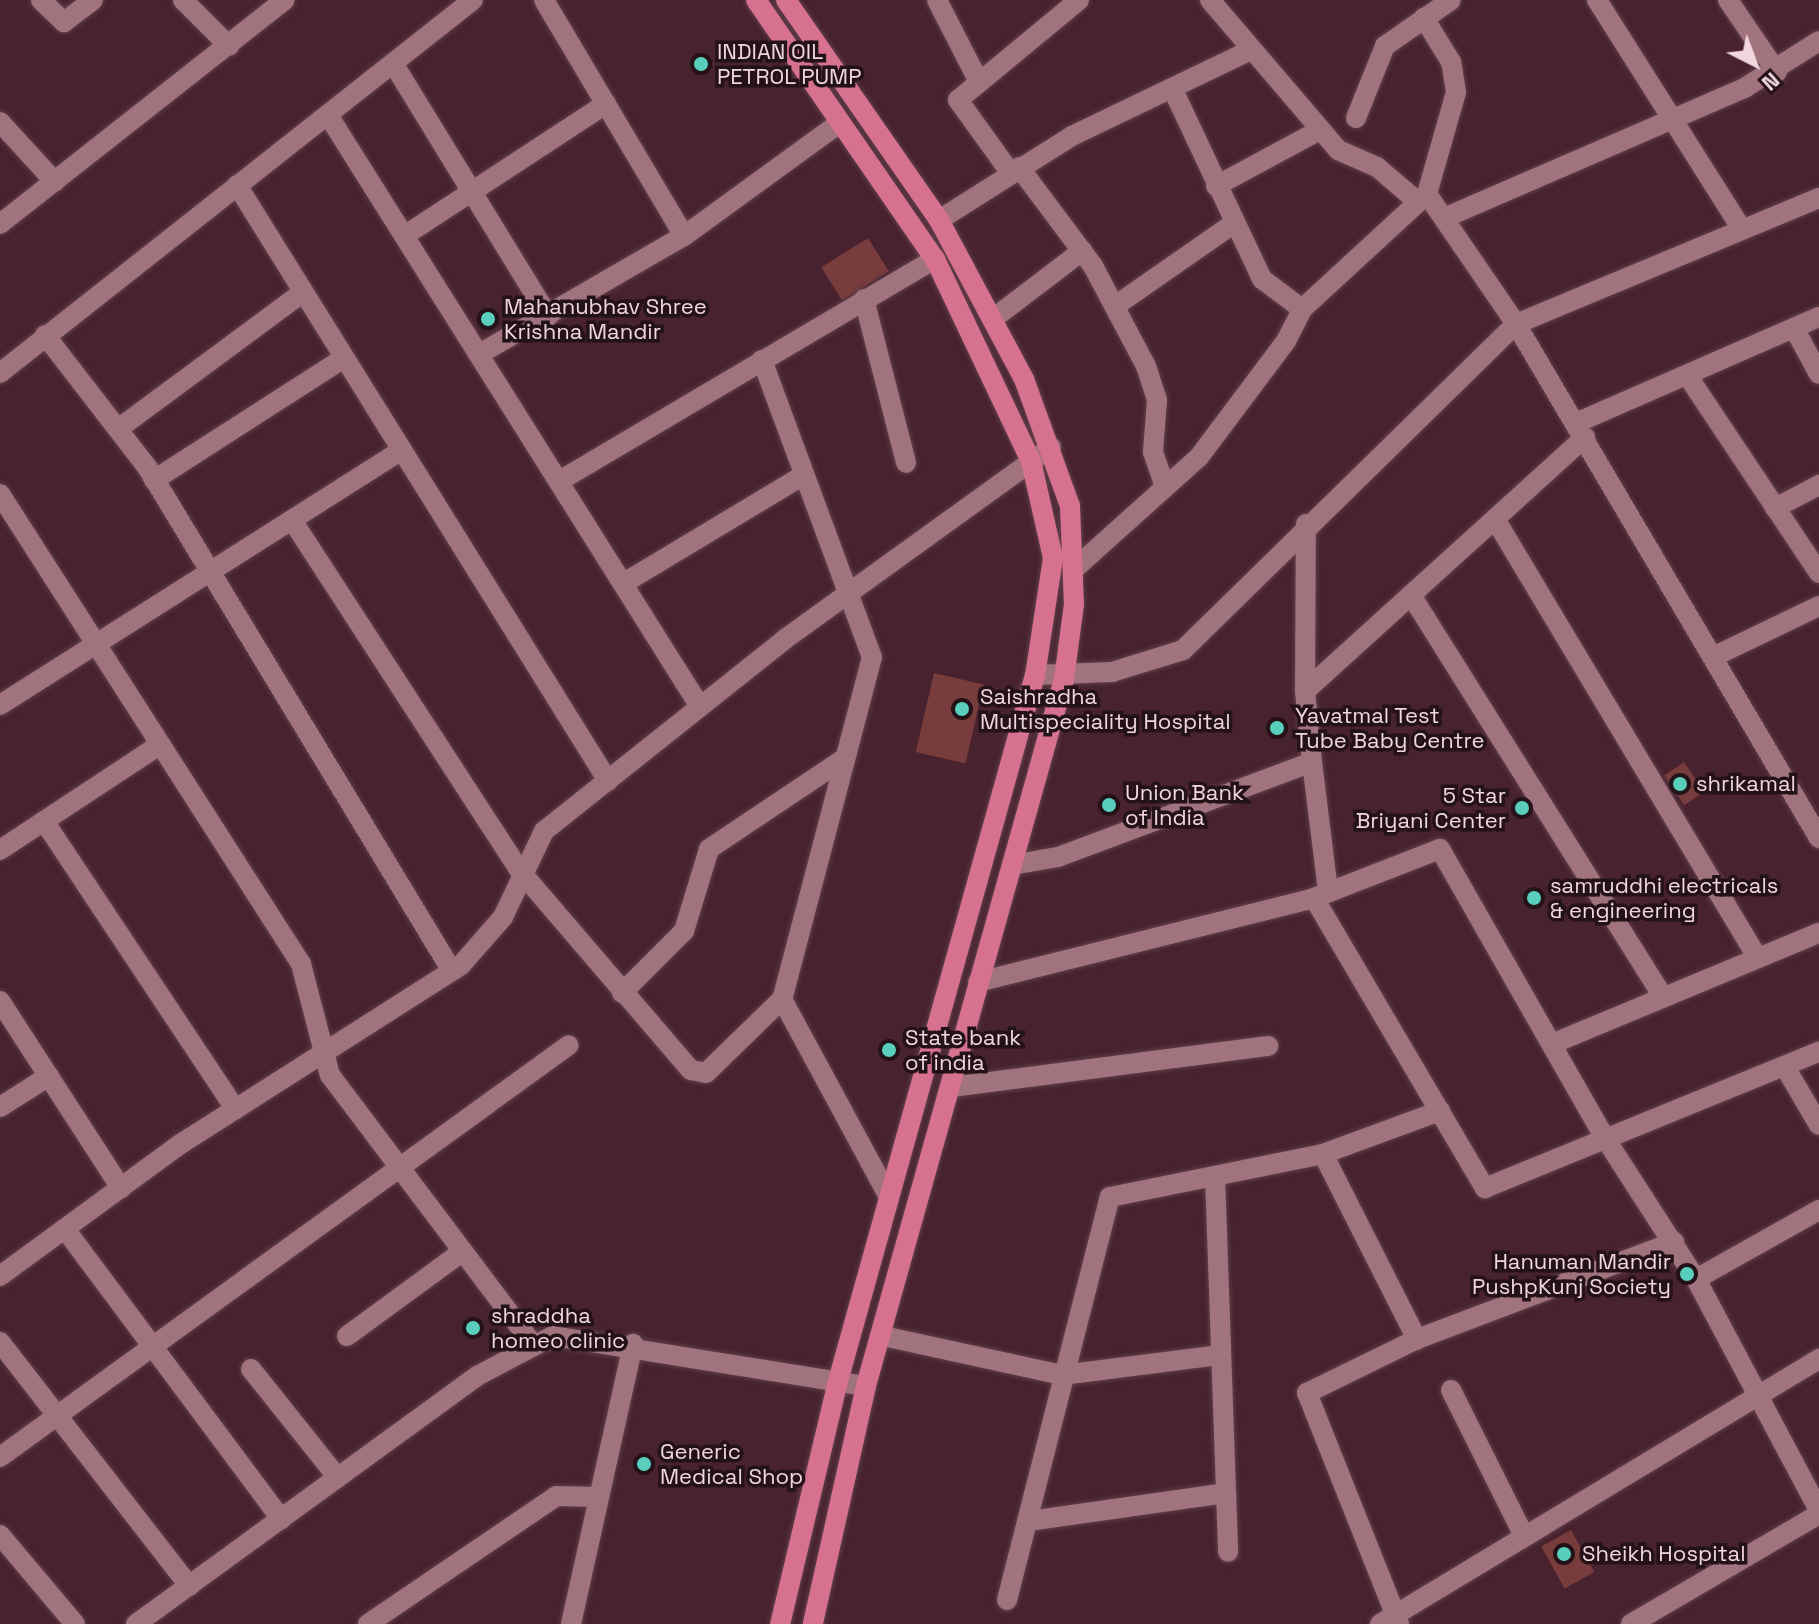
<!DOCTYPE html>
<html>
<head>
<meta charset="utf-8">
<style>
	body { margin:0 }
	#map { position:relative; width:1819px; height:1624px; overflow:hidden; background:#48222e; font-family:"Space Grotesk",sans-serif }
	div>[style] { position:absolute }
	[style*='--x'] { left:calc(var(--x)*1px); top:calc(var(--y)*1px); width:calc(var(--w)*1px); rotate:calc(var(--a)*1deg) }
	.building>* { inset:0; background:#783c3c; transform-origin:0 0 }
	.roads { filter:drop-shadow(0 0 2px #603f4a) drop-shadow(0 0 2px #603f4a) }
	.minor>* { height:20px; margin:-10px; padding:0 10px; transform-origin:10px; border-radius:10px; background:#a0737e }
	.tertiary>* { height:20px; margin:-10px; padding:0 10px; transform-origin:10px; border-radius:10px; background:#a0737e }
	.primary>* { height:20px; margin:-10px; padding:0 10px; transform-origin:10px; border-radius:10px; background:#d67190 }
	.dots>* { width:22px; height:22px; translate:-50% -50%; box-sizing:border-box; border:4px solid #231217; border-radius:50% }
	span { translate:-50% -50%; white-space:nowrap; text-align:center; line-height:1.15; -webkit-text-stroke:7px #231217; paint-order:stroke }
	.poi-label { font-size:22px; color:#f1d7dd }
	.left { translate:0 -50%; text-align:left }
	.right { translate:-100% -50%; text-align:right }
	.north { position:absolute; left:1715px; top:24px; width:80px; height:80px; -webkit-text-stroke:6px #231217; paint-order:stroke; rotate:138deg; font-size:22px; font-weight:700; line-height:32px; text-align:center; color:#f1d7dd }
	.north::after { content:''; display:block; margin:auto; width:28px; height:36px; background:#f1d7dd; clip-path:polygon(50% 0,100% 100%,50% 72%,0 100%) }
</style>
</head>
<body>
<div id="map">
	<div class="building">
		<i style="left:868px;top:238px;width:39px;height:55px;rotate:58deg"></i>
		<i style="left:934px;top:673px;width:51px;height:81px;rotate:13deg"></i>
		<i style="left:1684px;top:762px;width:36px;height:24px;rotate:56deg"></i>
		<i style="left:1571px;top:1530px;width:48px;height:34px;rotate:61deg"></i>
	</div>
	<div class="roads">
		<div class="minor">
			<i style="--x:41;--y:0;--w:32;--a:44"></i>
			<i style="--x:64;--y:22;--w:36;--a:-37"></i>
			<i style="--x:183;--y:0;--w:65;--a:45"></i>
			<i style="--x:544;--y:0;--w:274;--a:59.3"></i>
			<i style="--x:937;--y:0;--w:92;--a:62.9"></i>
			<i style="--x:1210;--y:0;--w:197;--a:49.5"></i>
			<i style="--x:1338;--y:150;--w:43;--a:23.6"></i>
			<i style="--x:1377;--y:167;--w:54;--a:40.5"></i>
			<i style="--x:1597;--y:0;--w:270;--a:57.7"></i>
			<i style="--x:1728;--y:0;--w:87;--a:55.8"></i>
			<i style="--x:393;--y:63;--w:297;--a:58.5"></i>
			<i style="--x:1174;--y:92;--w:207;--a:64.8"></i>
			<i style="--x:1262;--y:279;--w:50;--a:36.9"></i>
			<i style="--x:328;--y:115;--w:697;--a:57.84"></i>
			<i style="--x:1356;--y:118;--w:78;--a:-68.1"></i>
			<i style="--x:1385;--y:46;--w:80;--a:-34.9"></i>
			<i style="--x:0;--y:122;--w:81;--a:47.5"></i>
			<i style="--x:1019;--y:167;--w:124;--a:53.2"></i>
			<i style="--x:1093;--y:266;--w:113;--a:62.1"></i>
			<i style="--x:1146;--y:366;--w:36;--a:72"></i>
			<i style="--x:1157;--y:400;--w:52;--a:94.4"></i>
			<i style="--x:1153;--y:452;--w:37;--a:71"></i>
			<i style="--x:1010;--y:172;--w:89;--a:-125.8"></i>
			<i style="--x:958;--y:100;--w:157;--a:-39.6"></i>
			<i style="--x:237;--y:185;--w:702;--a:58.1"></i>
			<i style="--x:1216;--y:186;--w:118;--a:-28.3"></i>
			<i style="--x:1427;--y:194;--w:158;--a:55.6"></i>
			<i style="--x:1516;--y:324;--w:328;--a:-22.6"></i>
			<i style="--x:1444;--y:218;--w:329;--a:-23.4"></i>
			<i style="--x:1746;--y:87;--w:86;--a:-32.2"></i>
			<i style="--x:939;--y:220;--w:157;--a:-32.3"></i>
			<i style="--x:1072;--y:136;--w:196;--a:-25.7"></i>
			<i style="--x:0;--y:224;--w:362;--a:-38.2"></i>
			<i style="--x:407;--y:234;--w:238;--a:-33.2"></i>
			<i style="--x:864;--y:299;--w:169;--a:75.6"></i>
			<i style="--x:1115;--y:306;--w:144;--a:-34.8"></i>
			<i style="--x:994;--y:318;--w:111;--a:-37.3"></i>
			<i style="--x:1794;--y:328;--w:52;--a:61.5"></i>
			<i style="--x:45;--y:335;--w:167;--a:52.3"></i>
			<i style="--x:147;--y:467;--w:589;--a:58.82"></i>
			<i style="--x:481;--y:353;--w:234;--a:-30"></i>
			<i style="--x:684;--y:236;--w:190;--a:-36"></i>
			<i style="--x:762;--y:360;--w:317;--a:69.7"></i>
			<i style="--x:872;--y:657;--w:354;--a:104.7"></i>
			<i style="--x:782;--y:999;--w:225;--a:61.6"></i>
			<i style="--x:0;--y:373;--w:602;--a:-38.26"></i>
			<i style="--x:1687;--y:375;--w:238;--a:56.3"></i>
			<i style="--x:1576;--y:423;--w:265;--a:-23.6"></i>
			<i style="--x:118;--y:429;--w:230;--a:-36.5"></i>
			<i style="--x:154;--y:480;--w:226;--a:-32.7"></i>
			<i style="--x:561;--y:480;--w:434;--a:-30.6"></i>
			<i style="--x:0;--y:494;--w:558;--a:57.36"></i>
			<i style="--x:301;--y:964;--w:115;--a:75.4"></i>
			<i style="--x:330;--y:1075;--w:339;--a:53"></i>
			<i style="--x:1775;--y:508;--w:50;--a:-27.6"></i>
			<i style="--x:1495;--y:519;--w:510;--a:59.11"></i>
			<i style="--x:292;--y:520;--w:420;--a:57"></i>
			<i style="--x:521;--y:872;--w:261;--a:49.4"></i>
			<i style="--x:691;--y:1070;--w:15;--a:11"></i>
			<i style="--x:706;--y:1073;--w:106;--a:-44.2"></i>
			<i style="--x:1073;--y:570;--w:169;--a:-41.9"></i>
			<i style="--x:1199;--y:457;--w:145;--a:-53.1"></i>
			<i style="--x:1286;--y:341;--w:36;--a:-63"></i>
			<i style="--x:1302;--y:309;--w:170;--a:-42.6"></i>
			<i style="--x:1427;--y:194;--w:106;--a:-74.1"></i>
			<i style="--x:1456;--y:92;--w:30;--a:-99"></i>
			<i style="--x:1451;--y:62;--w:52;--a:-121.5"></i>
			<i style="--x:624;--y:583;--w:208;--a:-31"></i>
			<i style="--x:1411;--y:595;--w:471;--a:57.9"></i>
			<i style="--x:1713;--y:657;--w:118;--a:-25.7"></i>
			<i style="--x:1305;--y:691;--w:167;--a:-89.7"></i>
			<i style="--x:0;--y:705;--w:476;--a:-32.4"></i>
			<i style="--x:1312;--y:762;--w:130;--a:82.9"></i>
			<i style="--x:44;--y:821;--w:346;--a:56.4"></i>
			<i style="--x:0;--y:850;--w:187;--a:-33.4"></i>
			<i style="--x:1012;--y:865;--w:47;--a:-9.9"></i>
			<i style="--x:1058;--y:857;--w:271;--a:-20.5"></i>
			<i style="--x:1312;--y:762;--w:71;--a:-95.6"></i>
			<i style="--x:1305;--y:691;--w:378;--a:-42.2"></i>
			<i style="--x:1314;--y:898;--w:337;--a:59.5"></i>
			<i style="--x:1485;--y:1188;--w:361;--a:-22.2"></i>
			<i style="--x:978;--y:982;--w:346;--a:-14"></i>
			<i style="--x:1314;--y:898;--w:135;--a:-21.3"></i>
			<i style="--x:1440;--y:849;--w:333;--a:60.3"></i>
			<i style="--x:1605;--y:1138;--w:168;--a:57.2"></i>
			<i style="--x:1696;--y:1279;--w:262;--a:62"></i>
			<i style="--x:622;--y:993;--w:88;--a:-45"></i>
			<i style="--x:684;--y:931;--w:86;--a:-73"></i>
			<i style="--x:709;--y:849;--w:164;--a:-33.8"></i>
			<i style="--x:0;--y:1001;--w:223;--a:57.1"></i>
			<i style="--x:1552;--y:1044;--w:289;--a:-22.6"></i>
			<i style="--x:1785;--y:1067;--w:67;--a:59.6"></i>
			<i style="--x:952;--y:1087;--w:319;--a:-7.4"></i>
			<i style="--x:0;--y:1107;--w:58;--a:-32.3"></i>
			<i style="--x:1323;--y:1154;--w:208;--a:63.1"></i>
			<i style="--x:1215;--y:1176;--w:376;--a:88"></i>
			<i style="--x:65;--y:1229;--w:362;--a:53.3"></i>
			<i style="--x:0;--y:1276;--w:225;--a:-36.2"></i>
			<i style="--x:182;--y:1143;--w:331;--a:-32.5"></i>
			<i style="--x:461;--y:965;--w:64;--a:-48.8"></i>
			<i style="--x:503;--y:917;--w:95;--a:-64.5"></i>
			<i style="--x:544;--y:831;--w:308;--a:-38.5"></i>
			<i style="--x:785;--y:639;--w:328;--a:-35.8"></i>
			<i style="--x:1696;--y:1279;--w:141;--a:-29.3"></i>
			<i style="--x:347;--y:1336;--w:139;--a:-36.2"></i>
			<i style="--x:883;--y:1336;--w:183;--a:12.3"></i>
			<i style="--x:1062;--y:1375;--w:160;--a:-7.2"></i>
			<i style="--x:0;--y:1342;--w:309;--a:52.2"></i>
			<i style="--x:251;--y:1369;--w:139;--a:51.4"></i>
			<i style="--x:1451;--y:1390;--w:159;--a:63.4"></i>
			<i style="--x:0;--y:1457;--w:702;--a:-35.91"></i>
			<i style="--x:1029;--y:1521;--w:199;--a:-8.1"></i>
			<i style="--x:0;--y:1535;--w:116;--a:49.9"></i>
			<i style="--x:1007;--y:1600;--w:416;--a:-75.7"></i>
			<i style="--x:1110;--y:1197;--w:217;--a:-11.4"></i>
			<i style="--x:1323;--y:1154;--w:125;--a:-20.2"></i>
			<i style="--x:136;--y:1624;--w:422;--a:-36"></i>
			<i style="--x:477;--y:1376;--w:86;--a:-27.8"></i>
			<i style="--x:553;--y:1336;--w:317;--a:9.1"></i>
			<i style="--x:368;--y:1624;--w:227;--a:-34.2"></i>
			<i style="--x:556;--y:1496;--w:43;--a:1.3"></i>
			<i style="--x:571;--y:1624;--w:287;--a:-77.5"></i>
			<i style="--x:1380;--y:1624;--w:513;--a:-31.12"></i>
			<i style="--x:1399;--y:1624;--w:249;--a:-111.7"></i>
			<i style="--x:1307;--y:1393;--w:123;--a:-26.1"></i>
			<i style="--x:1417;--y:1339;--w:275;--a:-20.7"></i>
			<i style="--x:1631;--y:1624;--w:218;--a:-30.3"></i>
		</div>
		<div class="tertiary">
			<i style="--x:1035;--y:675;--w:77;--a:-2.2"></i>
			<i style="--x:1112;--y:672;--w:74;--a:-17.2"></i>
			<i style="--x:1183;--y:650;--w:466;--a:-44.4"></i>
			<i style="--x:1516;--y:324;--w:597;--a:59.48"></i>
		</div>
		<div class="primary">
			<i style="--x:756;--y:0;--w:315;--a:55.4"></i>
			<i style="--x:935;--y:259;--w:224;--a:64.6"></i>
			<i style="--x:1031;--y:461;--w:99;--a:77.2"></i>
			<i style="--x:1053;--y:558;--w:118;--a:98.7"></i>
			<i style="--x:1035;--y:675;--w:733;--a:105.59"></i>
			<i style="--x:838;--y:1381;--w:250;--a:103.4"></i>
			<i style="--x:786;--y:0;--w:268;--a:55.2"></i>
			<i style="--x:939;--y:220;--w:180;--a:61.9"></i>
			<i style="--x:1024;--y:379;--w:135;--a:70.1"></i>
			<i style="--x:1070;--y:506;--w:98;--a:87.7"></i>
			<i style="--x:1074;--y:604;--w:76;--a:97.6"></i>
			<i style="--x:1064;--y:679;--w:734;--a:105.65"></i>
			<i style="--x:866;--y:1386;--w:244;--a:102.6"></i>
		</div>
	</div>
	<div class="dots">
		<i style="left:701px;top:64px;background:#5acebc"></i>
		<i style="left:488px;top:319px;background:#5acebc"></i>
		<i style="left:962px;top:709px;background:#5acebc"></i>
		<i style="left:1277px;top:728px;background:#5acebc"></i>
		<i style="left:1680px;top:784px;background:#5acebc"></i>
		<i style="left:1109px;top:805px;background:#5acebc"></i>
		<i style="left:1522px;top:808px;background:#5acebc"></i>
		<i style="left:1534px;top:898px;background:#5acebc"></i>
		<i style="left:889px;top:1050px;background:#5acebc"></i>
		<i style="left:1687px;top:1274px;background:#5acebc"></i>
		<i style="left:473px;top:1328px;background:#5acebc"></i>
		<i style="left:644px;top:1464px;background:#5acebc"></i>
		<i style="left:1564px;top:1554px;background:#5acebc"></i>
	</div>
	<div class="poi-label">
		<span class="left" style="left:717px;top:64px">INDIAN OIL<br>PETROL PUMP</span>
		<span class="left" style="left:504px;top:319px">Mahanubhav Shree<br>Krishna Mandir</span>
		<span class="left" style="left:980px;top:709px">Saishradha<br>Multispeciality Hospital</span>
		<span class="left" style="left:1295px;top:728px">Yavatmal Test<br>Tube Baby Centre</span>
		<span class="left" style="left:1696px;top:784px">shrikamal</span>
		<span class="left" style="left:1125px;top:805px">Union Bank<br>of India</span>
		<span class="right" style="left:1506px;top:808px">5 Star<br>Briyani Center</span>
		<span class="left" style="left:1550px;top:898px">samruddhi electricals<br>&amp; engineering</span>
		<span class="left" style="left:905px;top:1050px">State bank<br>of india</span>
		<span class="right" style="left:1671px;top:1274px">Hanuman Mandir<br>PushpKunj Society</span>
		<span class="left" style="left:491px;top:1328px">shraddha<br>homeo clinic</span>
		<span class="left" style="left:660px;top:1464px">Generic<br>Medical Shop</span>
		<span class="left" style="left:1582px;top:1554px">Sheikh Hospital</span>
	</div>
	<div class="north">N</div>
</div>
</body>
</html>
